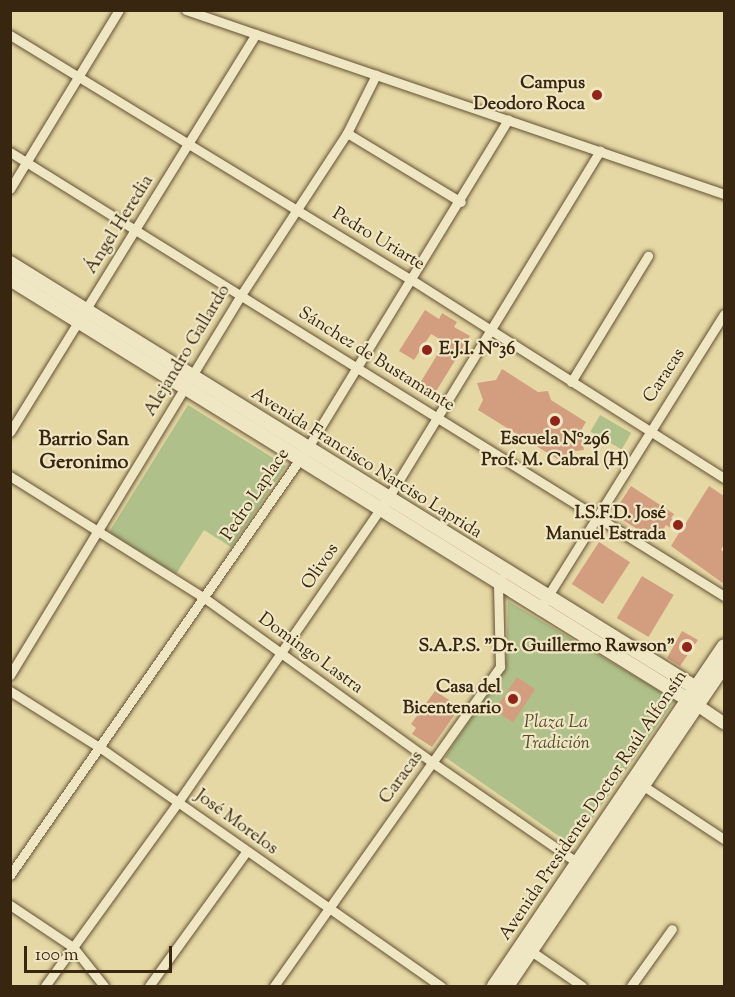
<!DOCTYPE html>
<html>
<head>
<meta charset="utf-8">
<style>
	body { margin:0 }
	#map { position:relative; width:735px; height:997px; overflow:hidden; background:#e6d8a4; font-family:"Sorts Mill Goudy",serif }
	div>[style] { position:absolute }
	[style*='--x'] { left:calc(var(--x)*1px); top:calc(var(--y)*1px); width:calc(var(--w)*1px); rotate:calc(var(--a)*1deg) }
	.green>* { inset:0; background:#b0c08a; transform-origin:0 0 }
	.building>* { inset:0; background:#d39e80; transform-origin:0 0 }
	.roads { filter:drop-shadow(0 0 2px #645235) drop-shadow(0 0 2px #645235) }
	.minor>* { height:9px; margin:-4.5px; padding:0 4.5px; transform-origin:4.5px; border-radius:4.5px; background:#efe6c4 }
	.tertiary>* { height:12px; margin:-6px; padding:0 6px; transform-origin:6px; border-radius:6px; background:#efe6c4 }
	.secondary>* { height:14px; margin:-7px; padding:0 7px; transform-origin:7px; border-radius:7px; background:#efe6c4 }
	.dots>* { width:16px; height:16px; translate:-50% -50%; box-sizing:border-box; border:3px solid #efe6c4; border-radius:50% }
	span { translate:-50% -50%; white-space:nowrap; text-align:center; line-height:1.15; -webkit-text-stroke:4.5px #efe6c4; paint-order:stroke }
	.poi-label { font-size:18px; color:#392610; font-weight:700 }
	.right { translate:-100% -50%; text-align:right }
	.left { translate:0 -50%; text-align:left }
	.street-label { font-size:18px; color:#392610 }
	.park-label { font-size:18px; color:#574c2e; font-style:italic }
	.neighbourhood-label { font-size:20px; color:#392610; font-weight:700 }
	.frame { position:absolute; inset:0; border:12px solid #392610; pointer-events:none }
	.scale { position:absolute; left:24px; top:946px; width:148px; height:27px; box-sizing:border-box; border:3px solid #392610; border-top:0; padding-left:8px; font-size:18px; line-height:21px; white-space:nowrap; color:#392610; -webkit-text-stroke:4px #efe6c4; paint-order:stroke }
</style>
</head>
<body>
<div id="map">
	<div class="green">
		<i style="clip-path:polygon(188px 405px,286px 466px,231px 547px,204px 530px,176px 574px,109px 532px)"></i>
		<i style="left:600px;top:415px;width:36px;height:19px;rotate:30deg"></i>
		<i style="clip-path:polygon(508px 601px,675px 700px,573px 846px,445px 757px,506px 667px)"></i>
	</div>
	<div class="building">
		<i style="clip-path:polygon(425px 310px,439px 319px,442px 313px,457px 322px,454px 327px,470px 336px,432px 398px,417px 388px,445px 342px,431px 334px,414px 360px,399px 351px)"></i>
		<i style="clip-path:polygon(502px 369px,538px 392px,548px 391px,551px 400px,586px 422px,580px 432px,584px 450px,568px 452px,562px 462px,478px 410px,483px 400px,477px 383px,496px 380px)"></i>
		<i style="clip-path:polygon(631px 486px,674px 514px,671px 518px,684px 526px,709px 486px,724px 496px,724px 544px,721px 550px,724px 552px,724px 584px,671px 546px,679px 533px,666px 525px,656px 541px,623px 520px,628px 512px,618px 506px)"></i>
		<i style="left:599px;top:542px;width:37px;height:50px;rotate:33deg"></i>
		<i style="left:642px;top:576px;width:37px;height:49px;rotate:31deg"></i>
		<i style="clip-path:polygon(682px 631px,698px 640px,680px 666px,667px 658px)"></i>
		<i style="left:517px;top:677px;width:22px;height:40px;rotate:34deg"></i>
		<i style="clip-path:polygon(435px 691px,460px 707px,432px 747px,412px 734px,416px 728px,411px 724px)"></i>
	</div>
	<div class="roads">
		<div class="minor">
			<i style="--x:186;--y:10;--w:569;--a:18.88"></i>
			<i style="--x:10;--y:35;--w:471;--a:31.4"></i>
			<i style="--x:412;--y:280;--w:370;--a:32.4"></i>
			<i style="--x:347;--y:133;--w:133;--a:31.2"></i>
			<i style="--x:10;--y:152;--w:841;--a:31.88"></i>
			<i style="--x:10;--y:189;--w:210;--a:-58.7"></i>
			<i style="--x:571;--y:382;--w:148;--a:-58.6"></i>
			<i style="--x:10;--y:432;--w:468;--a:-58.3"></i>
			<i style="--x:10;--y:476;--w:231;--a:32.1"></i>
			<i style="--x:206;--y:599;--w:280;--a:35.8"></i>
			<i style="--x:433;--y:763;--w:180;--a:34.6"></i>
			<i style="--x:539;--y:610;--w:349;--a:-58"></i>
			<i style="--x:10;--y:675;--w:445;--a:-58.7"></i>
			<i style="--x:241;--y:295;--w:194;--a:-56.8"></i>
			<i style="--x:347;--y:133;--w:65;--a:-63.4"></i>
			<i style="--x:10;--y:691;--w:109;--a:32.2"></i>
			<i style="--x:102;--y:749;--w:414;--a:35"></i>
			<i style="--x:639;--y:783;--w:102;--a:33.4"></i>
			<i style="--x:10;--y:875;--w:519;--a:-55.12"></i>
			<i style="--x:307;--y:449;--w:386;--a:-58.6"></i>
			<i style="--x:10;--y:905;--w:76;--a:33.7"></i>
			<i style="--x:73;--y:947;--w:50;--a:51.5"></i>
			<i style="--x:531;--y:951;--w:62;--a:34.5"></i>
			<i style="--x:45;--y:986;--w:227;--a:-54.1"></i>
			<i style="--x:178;--y:802;--w:369;--a:-55.4"></i>
			<i style="--x:388;--y:498;--w:407;--a:-58.6"></i>
			<i style="--x:149;--y:986;--w:165;--a:-54.1"></i>
			<i style="--x:274;--y:986;--w:391;--a:-54.7"></i>
			<i style="--x:500;--y:667;--w:82;--a:-91.4"></i>
			<i style="--x:498;--y:585;--w:7;--a:-63"></i>
			<i style="--x:631;--y:986;--w:70;--a:-54.3"></i>
		</div>
		<div class="tertiary">
			<i style="--x:691;--y:701;--w:40;--a:34"></i>
		</div>
		<div class="secondary">
			<i style="--x:10;--y:263;--w:816;--a:31.78"></i>
			<i style="--x:10;--y:279;--w:797;--a:31.81"></i>
			<i style="--x:494;--y:986;--w:410;--a:-55.9"></i>
			<i style="--x:507;--y:986;--w:387;--a:-55.9"></i>
		</div>
	</div>
	<div class="dots">
		<i style="left:597px;top:95px;background:#8f2418"></i>
		<i style="left:427px;top:350px;background:#8f2418"></i>
		<i style="left:555px;top:421px;background:#8f2418"></i>
		<i style="left:678px;top:525px;background:#8f2418"></i>
		<i style="left:687px;top:647px;background:#8f2418"></i>
		<i style="left:513px;top:699px;background:#8f2418"></i>
	</div>
	<div class="poi-label">
		<span class="right" style="left:585px;top:95px">Campus<br>Deodoro Roca</span>
		<span class="left" style="left:439px;top:350px">E.J.I. Nº36</span>
		<span style="left:555px;top:451px">Escuela Nº296<br>Prof. M. Cabral (H)</span>
		<span class="right" style="left:666px;top:525px">I.S.F.D. José<br>Manuel Estrada</span>
		<span class="right" style="left:675px;top:647px">S.A.P.S. "Dr. Guillermo Rawson"</span>
		<span class="right" style="left:501px;top:699px">Casa del<br>Bicentenario</span>
	</div>
	<div class="street-label">
		<span style="left:120px;top:225px;rotate:-58deg">Ángel Heredia</span>
		<span style="left:378px;top:240px;rotate:31deg">Pedro Uriarte</span>
		<span style="left:188px;top:351px;rotate:-59deg">Alejandro Gallardo</span>
		<span style="left:376px;top:360px;rotate:32deg">Sánchez de Bustamante</span>
		<span style="left:665px;top:376px;rotate:-57deg">Caracas</span>
		<span style="left:366px;top:464px;rotate:32deg">Avenida Francisco Narciso Laprida</span>
		<span style="left:256px;top:495px;rotate:-56deg">Pedro Laplace</span>
		<span style="left:321px;top:567px;rotate:-56deg">Olivos</span>
		<span style="left:310px;top:654px;rotate:36deg">Domingo Lastra</span>
		<span style="left:402px;top:778px;rotate:-54deg">Caracas</span>
		<span style="left:594px;top:806px;rotate:-56deg">Avenida Presidente Doctor Raúl Alfonsín</span>
		<span style="left:236px;top:823px;rotate:36deg">José Morelos</span>
	</div>
	<div class="park-label">
		<span style="left:556px;top:734px">Plaza La<br>Tradición</span>
	</div>
	<div class="neighbourhood-label">
		<span style="left:84px;top:452px">Barrio San<br>Geronimo</span>
	</div>
	<div class="frame"></div>
	<div class="scale">100 m</div>
</div>
</body>
</html>
